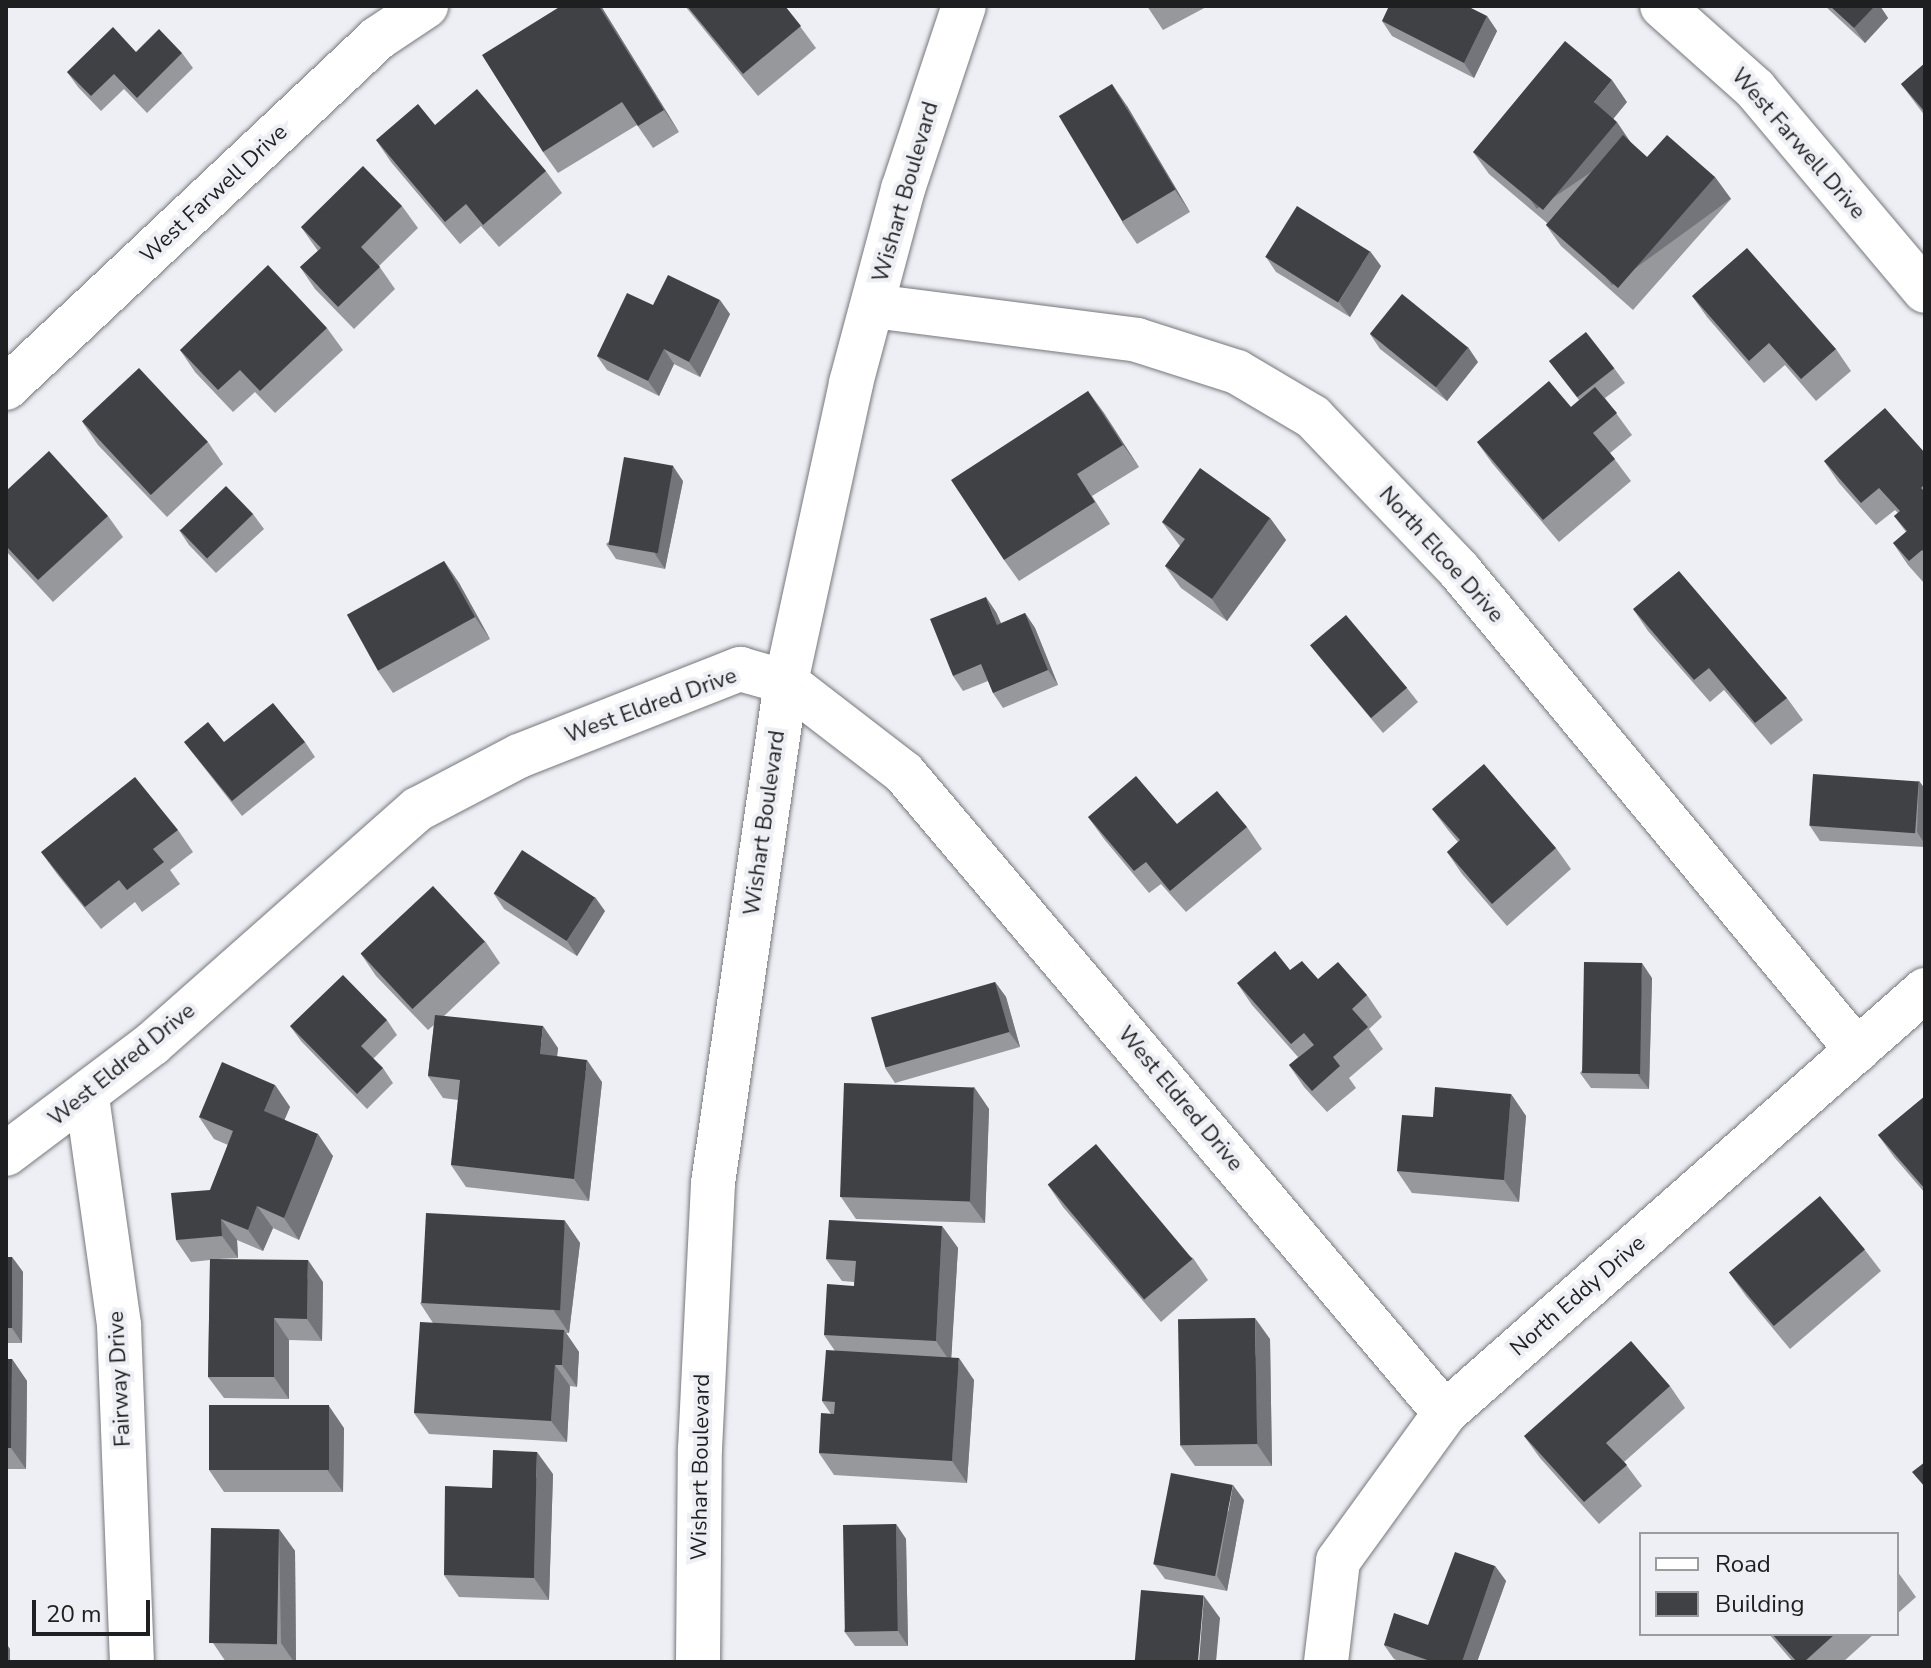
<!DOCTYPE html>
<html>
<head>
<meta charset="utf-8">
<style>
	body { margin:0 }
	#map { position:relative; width:1931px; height:1668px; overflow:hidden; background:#edeff4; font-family:"Nunito Sans",sans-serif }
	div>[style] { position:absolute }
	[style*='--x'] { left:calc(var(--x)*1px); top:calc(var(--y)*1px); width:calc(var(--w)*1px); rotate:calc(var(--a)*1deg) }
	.roads { filter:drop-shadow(0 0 2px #76787c) drop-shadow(0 0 2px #76787c) }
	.minor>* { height:44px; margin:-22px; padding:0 22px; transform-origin:22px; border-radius:22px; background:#fff }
	.tertiary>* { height:44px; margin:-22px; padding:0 22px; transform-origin:22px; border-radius:22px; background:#fff }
	.wall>* { inset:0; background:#96989c }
	.shaded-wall>* { inset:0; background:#73757a; transform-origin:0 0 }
	.building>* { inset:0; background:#3f4145; transform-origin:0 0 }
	span { translate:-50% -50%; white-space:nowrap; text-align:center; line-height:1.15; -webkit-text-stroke:8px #edeff4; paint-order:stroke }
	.street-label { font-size:22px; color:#1e1f20 }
	.frame { position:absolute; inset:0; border:8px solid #1e1f20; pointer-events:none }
	.legend { position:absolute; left:1639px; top:1532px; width:260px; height:104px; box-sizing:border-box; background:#edeff4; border:2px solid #9a9c9f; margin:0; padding:10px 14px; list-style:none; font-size:24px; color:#1e1f20 }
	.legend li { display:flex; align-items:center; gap:16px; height:40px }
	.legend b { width:40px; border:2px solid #9a9c9f }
	.scale { position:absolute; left:32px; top:1600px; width:118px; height:36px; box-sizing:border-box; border:4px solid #1e1f20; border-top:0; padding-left:10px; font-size:24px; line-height:28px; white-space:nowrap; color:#1e1f20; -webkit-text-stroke:6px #edeff4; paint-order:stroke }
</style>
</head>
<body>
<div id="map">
	<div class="roads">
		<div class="minor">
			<i style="--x:1662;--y:6;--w:125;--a:41.7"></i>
			<i style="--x:1755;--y:89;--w:264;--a:49.9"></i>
			<i style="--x:873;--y:306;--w:266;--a:7.3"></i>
			<i style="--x:1137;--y:340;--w:105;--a:17.7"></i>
			<i style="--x:1237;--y:372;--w:88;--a:30.6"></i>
			<i style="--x:1313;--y:417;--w:211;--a:46.3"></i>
			<i style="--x:1459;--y:570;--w:624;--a:50.34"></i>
			<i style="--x:6;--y:388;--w:511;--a:-43.25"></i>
			<i style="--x:378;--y:38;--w:58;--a:-33.7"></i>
			<i style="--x:87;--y:1097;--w:230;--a:82"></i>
			<i style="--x:119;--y:1325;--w:337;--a:87.8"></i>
			<i style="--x:6;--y:1154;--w:183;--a:-37"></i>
			<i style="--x:152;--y:1044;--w:355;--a:-41.5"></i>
			<i style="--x:418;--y:809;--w:114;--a:-27.7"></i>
			<i style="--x:519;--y:756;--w:238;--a:-21.5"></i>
			<i style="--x:740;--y:669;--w:48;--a:15.8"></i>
			<i style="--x:786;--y:682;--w:149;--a:37.6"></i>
			<i style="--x:904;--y:773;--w:838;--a:49.79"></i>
			<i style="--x:1326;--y:1662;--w:102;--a:-83.2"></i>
			<i style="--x:1338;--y:1561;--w:183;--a:-54.1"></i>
			<i style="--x:1445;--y:1413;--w:640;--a:-41.39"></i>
		</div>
		<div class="tertiary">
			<i style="--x:698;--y:1662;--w:213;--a:-89.5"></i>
			<i style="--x:700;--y:1449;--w:266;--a:-87.2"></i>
			<i style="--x:713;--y:1183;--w:506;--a:-81.71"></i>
			<i style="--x:786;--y:682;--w:306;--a:-77.7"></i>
			<i style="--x:851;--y:383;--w:201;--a:-75"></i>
			<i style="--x:903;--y:189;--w:193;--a:-71.6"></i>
		</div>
	</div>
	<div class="wall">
		<i style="clip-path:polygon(601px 6px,679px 132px,653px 148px,637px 125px,558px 173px,543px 152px)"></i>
		<i style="clip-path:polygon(685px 6px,785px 6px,816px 48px,758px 96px)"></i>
		<i style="clip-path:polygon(1147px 6px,1208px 6px,1163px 30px)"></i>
		<i style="clip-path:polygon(1825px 6px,1880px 6px,1888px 18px,1865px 43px)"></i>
		<i style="clip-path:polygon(1487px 16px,1497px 31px,1474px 78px,1392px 36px,1382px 21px)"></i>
		<i style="clip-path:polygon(136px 52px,182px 53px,193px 68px,147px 113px,124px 89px,101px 111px,78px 87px,67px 72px)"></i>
		<i style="clip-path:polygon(1925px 63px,1925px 116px,1901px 84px)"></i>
		<i style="clip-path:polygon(1627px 102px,1613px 119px,1631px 143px,1647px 157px,1715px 177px,1731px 199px,1633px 310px,1561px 246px,1546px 225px,1547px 223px,1489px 174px,1473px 152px)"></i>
		<i style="clip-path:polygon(1127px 106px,1190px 212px,1137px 244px,1122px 222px)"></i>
		<i style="clip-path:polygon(435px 125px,546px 171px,562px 193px,499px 247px,481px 226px,460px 244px,391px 162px,376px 140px)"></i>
		<i style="clip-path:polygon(402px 206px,418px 228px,379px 266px,395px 289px,354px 329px,315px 289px,300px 267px,318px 251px,301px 227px)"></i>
		<i style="clip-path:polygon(1266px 257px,1381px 266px,1350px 317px,1276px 272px)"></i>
		<i style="clip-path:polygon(1692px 296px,1836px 349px,1851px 371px,1816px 401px,1785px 365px,1764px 383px,1707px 317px)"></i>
		<i style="clip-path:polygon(653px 305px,730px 314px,700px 377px,674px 364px,659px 396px,607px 370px,597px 356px)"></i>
		<i style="clip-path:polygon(327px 328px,343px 350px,275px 413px,255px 392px,233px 412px,195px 372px,180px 350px)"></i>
		<i style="clip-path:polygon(1370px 334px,1478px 362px,1447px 401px,1380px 349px)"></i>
		<i style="clip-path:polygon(1549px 361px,1614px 368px,1625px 383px,1605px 398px,1632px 435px,1610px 453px,1631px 481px,1559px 542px,1492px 463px,1477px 442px,1571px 407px,1579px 400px)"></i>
		<i style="clip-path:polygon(1088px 391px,1139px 467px,1092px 496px,1110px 524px,1019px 581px,1004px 560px)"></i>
		<i style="clip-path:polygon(83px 423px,208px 442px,223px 464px,167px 517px,98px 445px)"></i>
		<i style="clip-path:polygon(1925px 453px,1925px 582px,1924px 583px,1908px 565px,1893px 543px,1906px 532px,1894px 516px,1898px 513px,1895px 510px,1876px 525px,1839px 483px,1824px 461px)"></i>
		<i style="clip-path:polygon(683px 481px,665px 569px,616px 559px,606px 544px)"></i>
		<i style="clip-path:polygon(6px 491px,108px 516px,123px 537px,53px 602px,6px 551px)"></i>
		<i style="clip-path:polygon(253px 514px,264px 529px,216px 573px,189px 545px,179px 530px)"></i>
		<i style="clip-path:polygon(1270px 518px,1286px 540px,1227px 621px,1181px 588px,1165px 566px,1180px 546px,1162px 522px)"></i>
		<i style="clip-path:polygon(444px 561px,459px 583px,490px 639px,393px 693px,378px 671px)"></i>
		<i style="clip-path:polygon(1633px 609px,1787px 698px,1803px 720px,1771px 745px,1724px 690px,1710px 702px,1648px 631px)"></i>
		<i style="clip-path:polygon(996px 612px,1001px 623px,1025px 613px,1035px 628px,1058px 685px,1003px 708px,993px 693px,988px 681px,963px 691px,953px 676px)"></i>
		<i style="clip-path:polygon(1311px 646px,1407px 688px,1418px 702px,1383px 733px,1322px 660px)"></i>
		<i style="clip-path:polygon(184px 742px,305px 742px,315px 757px,242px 816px)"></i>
		<i style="clip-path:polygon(1919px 781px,1925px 789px,1925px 847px,1820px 841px,1810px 826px)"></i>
		<i style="clip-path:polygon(1432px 809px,1556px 848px,1571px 869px,1507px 926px,1462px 874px,1447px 852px,1458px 842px,1448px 830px)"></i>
		<i style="clip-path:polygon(1088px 817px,1177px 824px,1247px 827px,1262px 849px,1186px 912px,1161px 884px,1149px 893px,1104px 839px)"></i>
		<i style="clip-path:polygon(178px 830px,193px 852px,170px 870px,180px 884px,142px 912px,135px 902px,101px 929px,57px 874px,41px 852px)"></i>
		<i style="clip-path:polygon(494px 894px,605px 911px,577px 956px,504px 909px)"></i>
		<i style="clip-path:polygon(485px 941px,500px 963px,444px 1016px,558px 1048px,557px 1056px,602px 1082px,589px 1201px,466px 1187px,451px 1165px,458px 1100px,443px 1098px,428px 1076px,434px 1025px,428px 1030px,376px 976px,361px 954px)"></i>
		<i style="clip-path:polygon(1652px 978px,1649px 1089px,1591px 1088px,1580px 1073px)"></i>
		<i style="clip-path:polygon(1318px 979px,1367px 995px,1382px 1017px,1369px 1029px,1383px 1049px,1349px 1078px,1356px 1088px,1327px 1112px,1304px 1087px,1289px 1065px,1298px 1057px,1252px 1005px,1237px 983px)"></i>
		<i style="clip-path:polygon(995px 982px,1006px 997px,1020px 1047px,895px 1083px,885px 1068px)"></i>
		<i style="clip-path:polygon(387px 1020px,397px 1035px,373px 1059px,383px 1068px,393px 1083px,367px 1109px,301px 1041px,290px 1026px)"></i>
		<i style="clip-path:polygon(275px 1085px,290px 1107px,284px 1120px,333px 1156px,299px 1240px,273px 1228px,263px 1251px,237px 1240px,238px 1258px,218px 1259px,323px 1282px,322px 1341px,289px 1340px,289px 1399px,224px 1398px,208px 1377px,210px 1260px,191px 1262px,176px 1240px,210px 1190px,228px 1145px,214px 1139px,199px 1117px)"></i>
		<i style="clip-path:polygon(974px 1087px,989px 1109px,985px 1223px,856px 1219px,841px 1197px)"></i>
		<i style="clip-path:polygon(1511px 1094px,1526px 1116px,1519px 1202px,1412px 1193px,1397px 1171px,1433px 1117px)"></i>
		<i style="clip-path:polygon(1925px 1096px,1925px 1193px,1894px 1157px,1878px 1135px)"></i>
		<i style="clip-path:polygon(1048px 1185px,1193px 1258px,1208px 1280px,1161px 1322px,1063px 1207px)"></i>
		<i style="clip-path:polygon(565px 1221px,580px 1243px,569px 1333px,566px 1333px,579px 1352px,577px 1387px,570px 1386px,567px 1442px,429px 1434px,414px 1413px,433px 1323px,420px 1303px)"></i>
		<i style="clip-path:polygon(942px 1226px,958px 1248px,951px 1358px,974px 1380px,967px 1483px,834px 1475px,819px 1453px,831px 1414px,822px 1401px,835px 1351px,824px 1335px,854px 1286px,854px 1282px,842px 1281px,826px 1259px)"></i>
		<i style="clip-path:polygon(1865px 1250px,1881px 1271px,1790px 1349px,1746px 1296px,1730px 1274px)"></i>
		<i style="clip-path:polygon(6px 1257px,12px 1257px,23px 1272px,22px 1343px,6px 1343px)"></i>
		<i style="clip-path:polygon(1270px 1339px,1272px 1466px,1195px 1466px,1180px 1445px)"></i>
		<i style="clip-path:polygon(6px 1359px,12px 1359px,27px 1381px,26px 1469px,6px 1469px)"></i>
		<i style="clip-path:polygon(1670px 1386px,1685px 1408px,1624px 1462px,1642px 1486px,1599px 1524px,1540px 1458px,1524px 1436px)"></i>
		<i style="clip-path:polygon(344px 1428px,343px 1492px,224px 1492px,209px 1470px)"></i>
		<i style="clip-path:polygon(553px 1474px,549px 1600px,459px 1597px,444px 1575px,492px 1488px)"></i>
		<i style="clip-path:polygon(1244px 1500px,1227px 1591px,1165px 1579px,1154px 1564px)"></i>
		<i style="clip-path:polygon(896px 1524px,906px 1539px,908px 1646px,855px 1646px,844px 1631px)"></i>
		<i style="clip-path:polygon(279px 1529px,295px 1551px,296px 1662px,226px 1662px,213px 1643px)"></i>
		<i style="clip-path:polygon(1495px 1566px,1506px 1581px,1477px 1662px,1401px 1662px,1394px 1659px,1384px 1645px,1428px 1625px)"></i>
		<i style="clip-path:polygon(1897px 1571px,1916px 1597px,1897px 1614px)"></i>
		<i style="clip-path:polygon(1769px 1634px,1874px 1634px,1843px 1662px,1793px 1662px)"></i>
	</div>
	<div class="shaded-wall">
		<i style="clip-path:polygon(599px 6px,601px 6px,679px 132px,664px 110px)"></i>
		<i style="clip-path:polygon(1875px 6px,1880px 6px,1888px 18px,1865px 43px,1854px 28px)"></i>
		<i style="clip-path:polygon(1487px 16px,1497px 31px,1474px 78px,1464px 63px)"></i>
		<i style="clip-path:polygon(1612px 80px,1627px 102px,1609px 124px,1594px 102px)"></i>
		<i style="clip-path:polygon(1112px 84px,1127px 106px,1190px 212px,1175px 190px)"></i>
		<i style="left:1617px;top:122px;width:27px;height:115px;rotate:56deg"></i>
		<i style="left:1715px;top:177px;width:27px;height:147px;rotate:54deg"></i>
		<i style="clip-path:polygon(1370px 251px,1381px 266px,1350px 317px,1339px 302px)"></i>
		<i style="clip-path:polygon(720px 300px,730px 314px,700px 377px,689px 362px)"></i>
		<i style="clip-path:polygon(1468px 347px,1478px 362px,1447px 401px,1436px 387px)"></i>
		<i style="clip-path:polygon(664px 349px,674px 364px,659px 396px,648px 381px)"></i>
		<i style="clip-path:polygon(1088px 391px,1104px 413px,1139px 467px,1123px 445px)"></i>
		<i style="clip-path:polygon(673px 466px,683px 481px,665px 569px,655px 554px)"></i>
		<i style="clip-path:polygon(1270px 518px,1286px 540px,1227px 621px,1212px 599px)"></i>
		<i style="clip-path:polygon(444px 561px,459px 583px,490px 639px,475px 617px)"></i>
		<i style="clip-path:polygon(986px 597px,996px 612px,1008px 640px,997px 625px)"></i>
		<i style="clip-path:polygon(1025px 613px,1035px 628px,1058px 685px,1048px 670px)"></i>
		<i style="clip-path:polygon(1919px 781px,1925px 789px,1925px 844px,1917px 832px)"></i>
		<i style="clip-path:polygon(595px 897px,605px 911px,577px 956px,567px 941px)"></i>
		<i style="clip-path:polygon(1642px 963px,1652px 978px,1649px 1089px,1638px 1075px)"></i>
		<i style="clip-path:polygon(995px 982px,1006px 997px,1020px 1047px,1009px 1032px)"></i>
		<i style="clip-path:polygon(543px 1026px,558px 1048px,555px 1076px,540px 1054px)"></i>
		<i style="clip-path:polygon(587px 1060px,602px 1082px,589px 1201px,574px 1179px)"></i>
		<i style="clip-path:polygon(275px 1085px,290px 1107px,279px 1133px,264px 1111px)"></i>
		<i style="clip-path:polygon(974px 1087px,989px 1109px,985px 1223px,969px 1201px)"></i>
		<i style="clip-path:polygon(1511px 1094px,1526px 1116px,1519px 1202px,1504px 1180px)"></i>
		<i style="clip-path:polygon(318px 1134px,333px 1156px,299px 1240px,284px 1218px)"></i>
		<i style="clip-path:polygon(257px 1206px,273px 1228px,263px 1251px,248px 1230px)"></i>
		<i style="clip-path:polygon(221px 1219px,237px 1240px,238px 1258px,222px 1236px)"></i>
		<i style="clip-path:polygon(565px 1221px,580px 1243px,569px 1333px,554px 1311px)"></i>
		<i style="clip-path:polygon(942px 1226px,958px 1248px,951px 1363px,936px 1341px)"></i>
		<i style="clip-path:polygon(12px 1257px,23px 1272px,22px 1343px,12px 1328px)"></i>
		<i style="clip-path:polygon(308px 1260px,323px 1282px,322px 1341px,307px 1319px)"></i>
		<i style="clip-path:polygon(274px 1318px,289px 1340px,289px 1399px,274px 1377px)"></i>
		<i style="clip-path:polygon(1255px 1318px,1270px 1339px,1272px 1466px,1257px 1444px)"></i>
		<i style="clip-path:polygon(564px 1330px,579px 1352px,577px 1387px,562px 1365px)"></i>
		<i style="clip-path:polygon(959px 1358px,974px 1380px,967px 1483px,952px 1461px)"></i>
		<i style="clip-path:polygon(12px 1359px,27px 1381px,26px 1469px,11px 1448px)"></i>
		<i style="clip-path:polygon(555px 1365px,570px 1386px,567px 1442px,551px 1421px)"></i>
		<i style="clip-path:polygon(329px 1406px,344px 1428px,343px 1492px,328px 1471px)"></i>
		<i style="clip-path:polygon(537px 1452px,553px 1474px,549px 1600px,534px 1578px)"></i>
		<i style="clip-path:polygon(1233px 1485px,1244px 1500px,1227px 1591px,1217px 1576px)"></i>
		<i style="clip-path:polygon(6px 1522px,7px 1522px,8px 1616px,6px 1613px)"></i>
		<i style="clip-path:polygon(896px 1524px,906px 1539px,908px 1646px,898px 1631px)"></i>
		<i style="clip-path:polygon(279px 1529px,295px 1551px,296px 1662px,294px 1662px,281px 1643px)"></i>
		<i style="clip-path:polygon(1495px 1566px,1506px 1581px,1477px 1662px,1462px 1662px)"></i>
		<i style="clip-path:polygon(1204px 1596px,1220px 1618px,1216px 1662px,1199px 1662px)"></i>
		<i style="clip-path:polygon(6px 1643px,10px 1649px,10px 1662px,6px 1662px)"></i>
	</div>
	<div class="building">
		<i style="clip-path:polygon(561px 6px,599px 6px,664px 110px,638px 126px,622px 102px,543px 152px,482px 55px)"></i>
		<i style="clip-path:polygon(687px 6px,785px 6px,801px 26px,743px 74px)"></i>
		<i style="clip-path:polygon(1389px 6px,1467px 6px,1487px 16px,1464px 63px,1382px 21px)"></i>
		<i style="clip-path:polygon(1830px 6px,1875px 6px,1854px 28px)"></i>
		<i style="clip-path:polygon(113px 27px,136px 52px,159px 29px,182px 53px,137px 98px,114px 74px,91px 96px,67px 72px)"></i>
		<i style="clip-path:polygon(1565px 41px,1612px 80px,1594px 102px,1617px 122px,1543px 210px,1473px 152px)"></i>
		<i style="clip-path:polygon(1925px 63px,1925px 112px,1901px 84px)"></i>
		<i style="left:1112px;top:84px;width:123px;height:62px;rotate:59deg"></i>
		<i style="clip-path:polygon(477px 89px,546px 171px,483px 225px,466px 204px,445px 222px,376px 140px,418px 104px,435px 125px)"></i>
		<i style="clip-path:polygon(1623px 135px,1647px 157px,1667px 135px,1715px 177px,1618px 288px,1546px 225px)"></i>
		<i style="clip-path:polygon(363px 166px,402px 206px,361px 247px,380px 267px,338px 307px,300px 267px,321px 248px,301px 227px)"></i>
		<i style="left:1297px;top:206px;width:86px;height:60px;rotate:32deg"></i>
		<i style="clip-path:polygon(1747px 248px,1836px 349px,1801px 379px,1769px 343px,1749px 361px,1692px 296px)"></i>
		<i style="clip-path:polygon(268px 265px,327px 328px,260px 391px,240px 370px,218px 390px,180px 350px)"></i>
		<i style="clip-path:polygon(668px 275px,720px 300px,689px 362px,664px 349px,648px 381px,597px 356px,627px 293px,653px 305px)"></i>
		<i style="left:1402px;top:294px;width:85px;height:51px;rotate:39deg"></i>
		<i style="left:1586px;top:332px;width:46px;height:47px;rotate:52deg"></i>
		<i style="left:139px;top:368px;width:101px;height:78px;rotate:47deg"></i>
		<i style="clip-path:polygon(1549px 381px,1571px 407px,1595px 387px,1617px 413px,1593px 433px,1615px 459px,1543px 520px,1477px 442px)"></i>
		<i style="clip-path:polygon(1088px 391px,1123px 445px,1077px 474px,1095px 502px,1004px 560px,951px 480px)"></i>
		<i style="clip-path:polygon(1885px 408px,1925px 453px,1925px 484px,1921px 488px,1925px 492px,1925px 553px,1922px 550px,1909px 561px,1893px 543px,1907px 531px,1894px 516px,1900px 511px,1879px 488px,1861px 503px,1824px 461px)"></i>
		<i style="clip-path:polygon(49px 451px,108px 516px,38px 580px,6px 546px,6px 491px)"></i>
		<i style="left:624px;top:457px;width:50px;height:89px;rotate:10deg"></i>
		<i style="clip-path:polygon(1200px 468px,1270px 518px,1212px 599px,1165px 566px,1185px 539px,1162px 522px)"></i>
		<i style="left:226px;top:486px;width:39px;height:64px;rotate:46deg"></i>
		<i style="left:444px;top:561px;width:64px;height:111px;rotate:61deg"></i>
		<i style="clip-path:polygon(1679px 571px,1787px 698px,1755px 723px,1709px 668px,1694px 680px,1633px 609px)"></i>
		<i style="clip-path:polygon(986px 597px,997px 625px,1025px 613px,1048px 670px,993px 693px,981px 664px,953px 676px,930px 619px)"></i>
		<i style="left:1346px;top:615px;width:95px;height:47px;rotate:50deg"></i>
		<i style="clip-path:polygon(273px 703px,305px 742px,232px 801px,184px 742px,208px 722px,224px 742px)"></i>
		<i style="clip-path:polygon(1484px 764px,1556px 848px,1492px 904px,1447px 852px,1460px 840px,1432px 809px)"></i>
		<i style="left:1813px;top:774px;width:106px;height:52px;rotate:4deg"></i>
		<i style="clip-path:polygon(1136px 776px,1177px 824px,1217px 791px,1247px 827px,1170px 891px,1146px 862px,1134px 871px,1088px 817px)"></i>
		<i style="clip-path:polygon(135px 777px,178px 830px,153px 849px,164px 862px,127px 890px,119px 880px,85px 907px,41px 852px)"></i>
		<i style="left:522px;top:850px;width:87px;height:52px;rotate:33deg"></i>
		<i style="left:433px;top:886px;width:76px;height:99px;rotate:47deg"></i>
		<i style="clip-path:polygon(1275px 951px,1290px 970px,1302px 961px,1318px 979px,1338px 962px,1367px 995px,1352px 1009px,1368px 1027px,1333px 1057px,1340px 1066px,1312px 1091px,1289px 1065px,1314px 1045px,1304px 1033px,1291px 1044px,1237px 983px)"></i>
		<i style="left:1584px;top:962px;width:58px;height:111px;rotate:1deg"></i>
		<i style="clip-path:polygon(343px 975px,387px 1020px,361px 1046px,383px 1068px,357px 1094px,290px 1026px)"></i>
		<i style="left:995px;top:982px;width:52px;height:129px;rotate:74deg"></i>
		<i style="clip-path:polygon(435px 1015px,543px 1026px,540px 1054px,587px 1060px,574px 1179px,451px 1165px,460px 1080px,428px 1076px)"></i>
		<i style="clip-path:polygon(222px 1062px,275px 1085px,264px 1111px,318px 1134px,284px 1218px,257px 1206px,248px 1230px,221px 1219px,222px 1236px,176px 1240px,171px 1193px,210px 1190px,233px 1131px,199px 1117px)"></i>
		<i style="left:844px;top:1083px;width:130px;height:114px;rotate:2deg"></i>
		<i style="clip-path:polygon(1435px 1087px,1511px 1094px,1504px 1180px,1397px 1171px,1402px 1115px,1433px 1117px)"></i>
		<i style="clip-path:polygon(1925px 1096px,1925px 1189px,1878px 1135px)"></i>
		<i style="left:1096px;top:1144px;width:150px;height:63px;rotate:50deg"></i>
		<i style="left:1820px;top:1196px;width:70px;height:119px;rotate:50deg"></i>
		<i style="left:426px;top:1213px;width:139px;height:90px;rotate:3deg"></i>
		<i style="clip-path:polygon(829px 1220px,942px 1226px,936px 1341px,824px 1335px,827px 1284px,854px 1286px,856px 1261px,826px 1259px)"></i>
		<i style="left:6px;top:1257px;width:6px;height:71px"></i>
		<i style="clip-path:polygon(210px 1259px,308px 1260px,307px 1319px,274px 1318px,274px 1377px,208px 1377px)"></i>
		<i style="left:1255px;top:1318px;width:126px;height:77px;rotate:89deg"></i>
		<i style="clip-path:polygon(420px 1322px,564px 1330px,562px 1365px,555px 1365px,551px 1421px,414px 1413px)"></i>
		<i style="clip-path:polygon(1631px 1341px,1670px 1386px,1606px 1443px,1627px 1465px,1584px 1502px,1524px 1436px)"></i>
		<i style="clip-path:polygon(826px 1350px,959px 1358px,952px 1461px,819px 1453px,821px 1413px,834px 1414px,835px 1402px,822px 1401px)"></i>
		<i style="clip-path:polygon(6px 1359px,12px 1359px,11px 1448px,6px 1448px)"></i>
		<i style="left:209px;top:1405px;width:120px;height:65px"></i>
		<i style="clip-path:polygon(493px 1450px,537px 1452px,534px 1578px,444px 1575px,445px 1486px,492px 1488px)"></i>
		<i style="clip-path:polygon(1925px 1462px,1925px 1487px,1912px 1472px)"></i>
		<i style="left:1171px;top:1473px;width:63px;height:93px;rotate:11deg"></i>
		<i style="left:896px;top:1524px;width:107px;height:53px;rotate:89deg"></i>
		<i style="left:211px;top:1528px;width:68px;height:115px;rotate:1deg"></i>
		<i style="clip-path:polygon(1455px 1552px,1495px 1566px,1462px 1662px,1433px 1662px,1384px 1645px,1394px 1613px,1428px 1625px)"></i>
		<i style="left:1141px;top:1590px;width:63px;height:72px;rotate:5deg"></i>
		<i style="clip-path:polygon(1772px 1634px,1835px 1634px,1804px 1662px,1797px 1662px)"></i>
	</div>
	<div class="street-label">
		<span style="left:1798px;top:144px;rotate:49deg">West Farwell Drive</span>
		<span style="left:906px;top:192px;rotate:-74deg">Wishart Boulevard</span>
		<span style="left:214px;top:194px;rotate:-43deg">West Farwell Drive</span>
		<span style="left:1441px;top:555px;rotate:48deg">North Elcoe Drive</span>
		<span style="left:651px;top:706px;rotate:-20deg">West Eldred Drive</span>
		<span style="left:765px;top:823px;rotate:-82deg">Wishart Boulevard</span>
		<span style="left:122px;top:1065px;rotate:-39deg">West Eldred Drive</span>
		<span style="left:1180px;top:1099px;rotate:50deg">West Eldred Drive</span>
		<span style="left:1578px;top:1296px;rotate:-41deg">North Eddy Drive</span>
		<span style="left:120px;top:1379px;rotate:-93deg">Fairway Drive</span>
		<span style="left:701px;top:1467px;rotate:-89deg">Wishart Boulevard</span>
	</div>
	<div class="frame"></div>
	<ul class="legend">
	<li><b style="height:10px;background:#fff"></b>Road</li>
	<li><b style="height:22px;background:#3f4145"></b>Building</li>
	</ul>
	<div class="scale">20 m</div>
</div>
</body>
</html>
